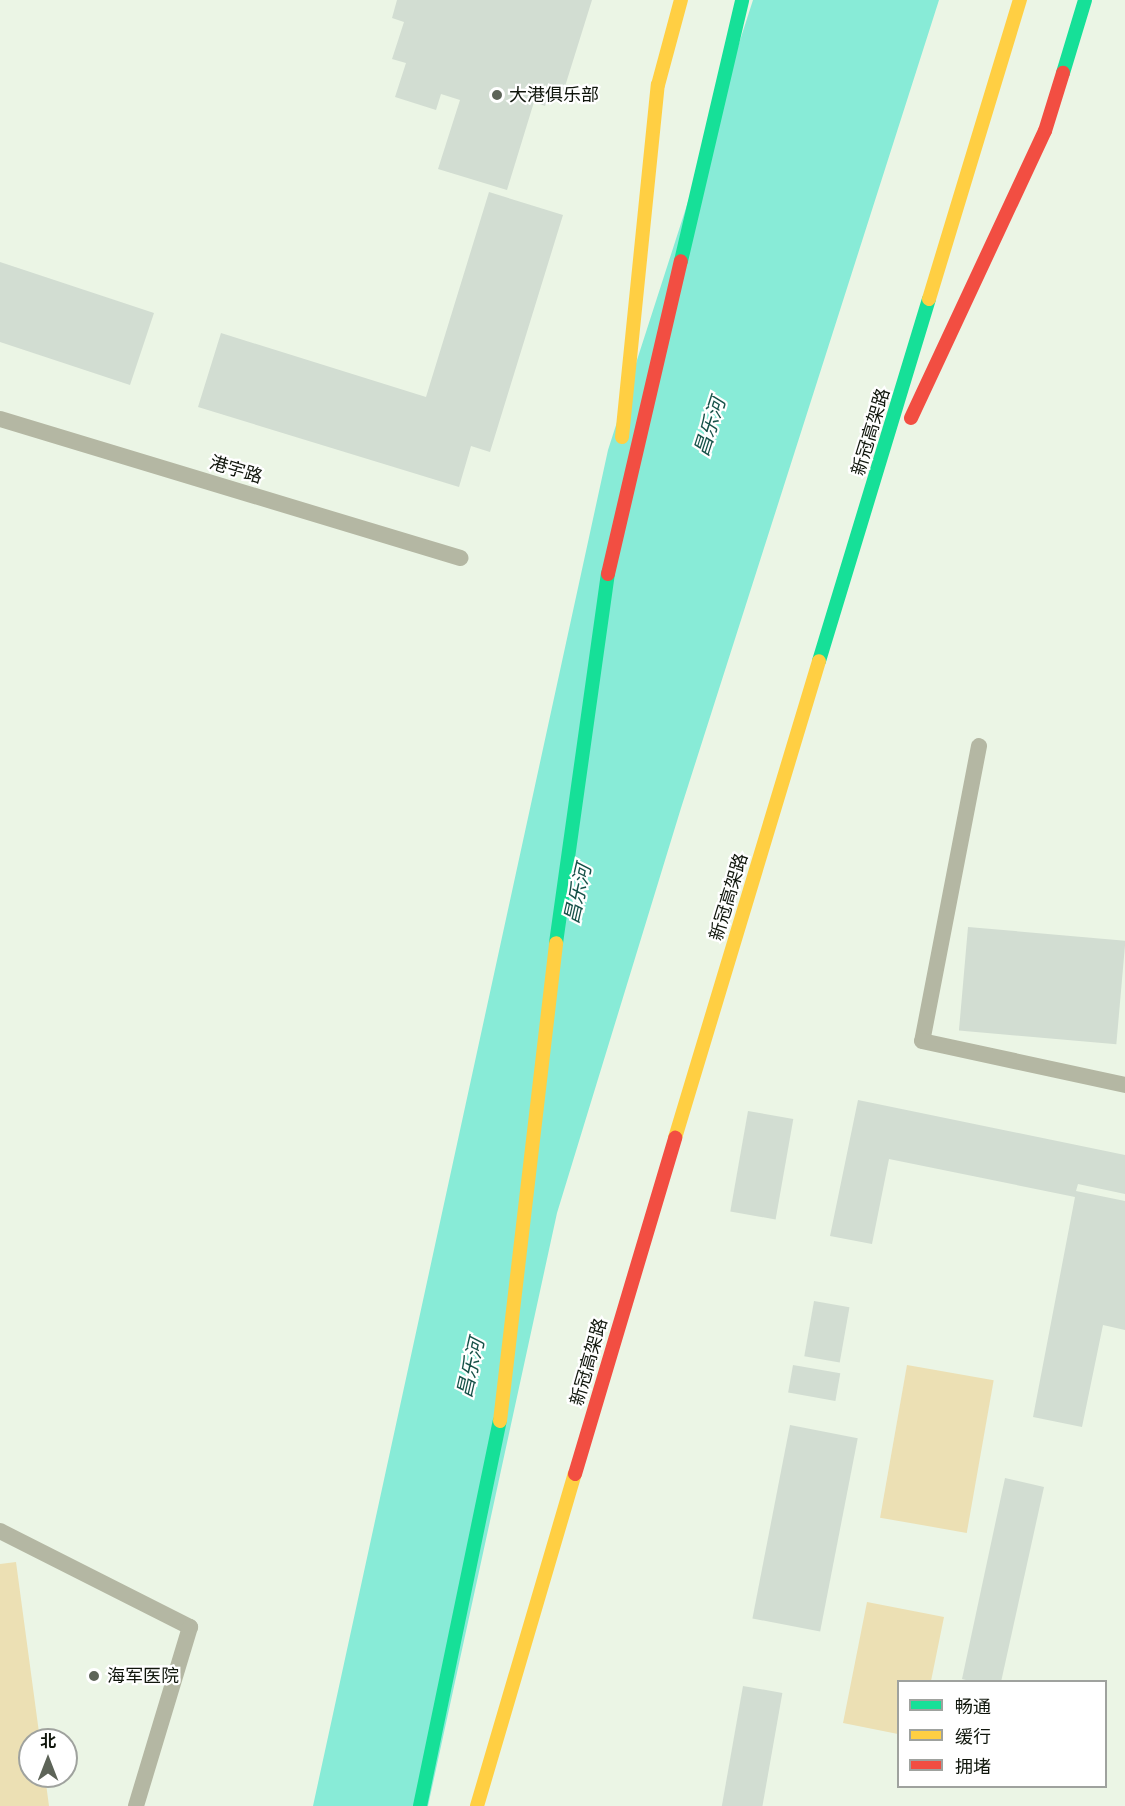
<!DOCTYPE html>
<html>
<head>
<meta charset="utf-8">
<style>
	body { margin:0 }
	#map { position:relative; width:1125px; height:1806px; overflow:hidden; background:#ebf5e5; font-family:"Roboto Serif","Noto Sans SC",serif }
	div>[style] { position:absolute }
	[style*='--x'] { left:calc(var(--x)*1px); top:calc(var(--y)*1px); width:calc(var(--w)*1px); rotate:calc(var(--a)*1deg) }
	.green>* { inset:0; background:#ece0b4; transform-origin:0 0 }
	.water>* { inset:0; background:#88ebd7 }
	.building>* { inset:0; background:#d2ddd2; transform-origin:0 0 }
	.lane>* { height:16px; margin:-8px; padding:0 8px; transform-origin:8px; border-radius:8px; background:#b4b7a3 }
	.fast>* { height:14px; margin:-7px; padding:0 7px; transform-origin:7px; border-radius:7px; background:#16e098 }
	.slow>* { height:14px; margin:-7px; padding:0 7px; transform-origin:7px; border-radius:7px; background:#ffcf43 }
	.jam>* { height:14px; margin:-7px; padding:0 7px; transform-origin:7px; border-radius:7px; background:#f24e42 }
	.dots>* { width:16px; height:16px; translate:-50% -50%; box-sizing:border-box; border:3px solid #fff; border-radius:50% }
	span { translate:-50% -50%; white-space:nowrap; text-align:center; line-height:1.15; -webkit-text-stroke:4.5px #fff; paint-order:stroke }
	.poi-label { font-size:18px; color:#10160c }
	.left { translate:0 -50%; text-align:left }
	.street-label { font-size:18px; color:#10160c }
	.water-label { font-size:20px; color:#175249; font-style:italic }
	.legend { position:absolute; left:897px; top:1680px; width:210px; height:108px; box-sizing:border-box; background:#fff; border:2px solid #9fa29e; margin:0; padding:8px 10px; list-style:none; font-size:18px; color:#10160c }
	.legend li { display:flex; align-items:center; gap:12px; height:30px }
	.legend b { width:30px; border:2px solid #9fa29e }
	.north { position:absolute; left:18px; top:1728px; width:60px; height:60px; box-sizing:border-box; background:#fff; border:2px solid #9fa29e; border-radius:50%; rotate:0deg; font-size:16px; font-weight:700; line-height:24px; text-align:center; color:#10160c }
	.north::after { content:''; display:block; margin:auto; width:21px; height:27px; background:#5d6458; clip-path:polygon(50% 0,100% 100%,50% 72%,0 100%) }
</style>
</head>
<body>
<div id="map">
	<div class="green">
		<i style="left:907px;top:1365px;width:88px;height:155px;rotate:10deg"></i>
		<i style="clip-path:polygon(16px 1562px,40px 1740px,30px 1740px,30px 1776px,45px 1776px,49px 1806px,0 1806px,0 1564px)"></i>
		<i style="clip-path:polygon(867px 1602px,944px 1617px,931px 1681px,898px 1682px,898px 1734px,843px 1723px)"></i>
	</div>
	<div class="water">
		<i style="clip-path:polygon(753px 0,939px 0,681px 808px,557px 1213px,428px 1806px,313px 1806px,608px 450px)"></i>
	</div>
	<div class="building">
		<i style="clip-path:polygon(397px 0,592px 0,562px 96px,550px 92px,545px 106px,534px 102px,507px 190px,438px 169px,460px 100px,441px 94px,436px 110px,395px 97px,406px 63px,392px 59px,404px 22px,392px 18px)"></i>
		<i style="clip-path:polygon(489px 192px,563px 215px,490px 452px,471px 446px,459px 487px,198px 407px,221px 333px,426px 397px)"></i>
		<i style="clip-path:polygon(0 262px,154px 313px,130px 385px,0 342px)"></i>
		<i style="left:968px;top:927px;width:158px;height:104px;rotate:5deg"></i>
		<i style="clip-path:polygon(858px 1100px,1125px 1155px,1125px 1194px,1078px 1184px,1076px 1191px,1125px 1201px,1125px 1330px,1103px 1325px,1082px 1427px,1033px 1417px,1075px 1197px,889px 1159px,872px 1244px,830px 1236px)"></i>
		<i style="left:748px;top:1111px;width:46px;height:102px;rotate:10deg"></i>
		<i style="left:814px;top:1301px;width:36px;height:56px;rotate:10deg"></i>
		<i style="left:793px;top:1365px;width:48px;height:28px;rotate:10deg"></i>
		<i style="left:790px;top:1425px;width:69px;height:197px;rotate:11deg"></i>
		<i style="clip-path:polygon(1005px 1478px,1044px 1487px,1001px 1682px,974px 1682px,962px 1679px)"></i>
		<i style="left:743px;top:1686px;width:40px;height:123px;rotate:10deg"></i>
	</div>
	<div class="lane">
		<i style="--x:0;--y:419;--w:481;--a:16.8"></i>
		<i style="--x:979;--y:746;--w:300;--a:100.9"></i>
		<i style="--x:922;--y:1041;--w:208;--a:12.2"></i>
		<i style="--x:0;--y:1531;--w:213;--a:26.8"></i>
		<i style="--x:190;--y:1627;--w:187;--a:106.8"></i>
	</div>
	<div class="fast">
		<i style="--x:1063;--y:73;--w:76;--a:-73.2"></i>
		<i style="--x:681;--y:261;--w:268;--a:-76.8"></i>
		<i style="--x:819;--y:661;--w:378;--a:-73.1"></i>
		<i style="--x:556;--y:943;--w:373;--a:-82"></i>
		<i style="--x:420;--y:1806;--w:393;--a:-78.3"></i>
	</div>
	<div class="slow">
		<i style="--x:929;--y:299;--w:313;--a:-73.1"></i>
		<i style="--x:622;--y:437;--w:354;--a:-84.2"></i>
		<i style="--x:658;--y:85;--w:88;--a:-74.9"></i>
		<i style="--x:675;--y:1138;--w:498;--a:-73.2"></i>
		<i style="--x:500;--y:1421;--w:481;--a:-83.3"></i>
		<i style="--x:477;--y:1806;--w:346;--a:-73.6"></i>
	</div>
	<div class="jam">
		<i style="--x:911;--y:418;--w:317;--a:-65"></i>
		<i style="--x:1045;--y:131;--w:61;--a:-72.8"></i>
		<i style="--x:608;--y:574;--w:321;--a:-76.9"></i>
		<i style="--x:575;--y:1474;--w:351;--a:-73.4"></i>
	</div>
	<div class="dots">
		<i style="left:497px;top:95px;background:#5d6458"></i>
		<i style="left:94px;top:1676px;background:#5d6458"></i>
	</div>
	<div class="poi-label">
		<span class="left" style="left:509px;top:95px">大港俱乐部</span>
		<span class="left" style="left:107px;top:1676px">海军医院</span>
	</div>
	<div class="street-label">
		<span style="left:871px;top:432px;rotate:-73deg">新冠高架路</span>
		<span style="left:236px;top:470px;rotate:17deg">港宇路</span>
		<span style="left:729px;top:897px;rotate:-73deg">新冠高架路</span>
		<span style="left:589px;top:1362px;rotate:-74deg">新冠高架路</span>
	</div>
	<div class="water-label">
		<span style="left:710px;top:427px;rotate:-72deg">昌乐河</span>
		<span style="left:578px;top:894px;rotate:-77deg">昌乐河</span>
		<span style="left:471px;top:1368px;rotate:-77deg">昌乐河</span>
	</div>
	<ul class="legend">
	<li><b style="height:8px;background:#16e098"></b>畅通</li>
	<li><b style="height:8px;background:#ffcf43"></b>缓行</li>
	<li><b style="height:8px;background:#f24e42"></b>拥堵</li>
	</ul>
	<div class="north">北</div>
</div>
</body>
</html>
